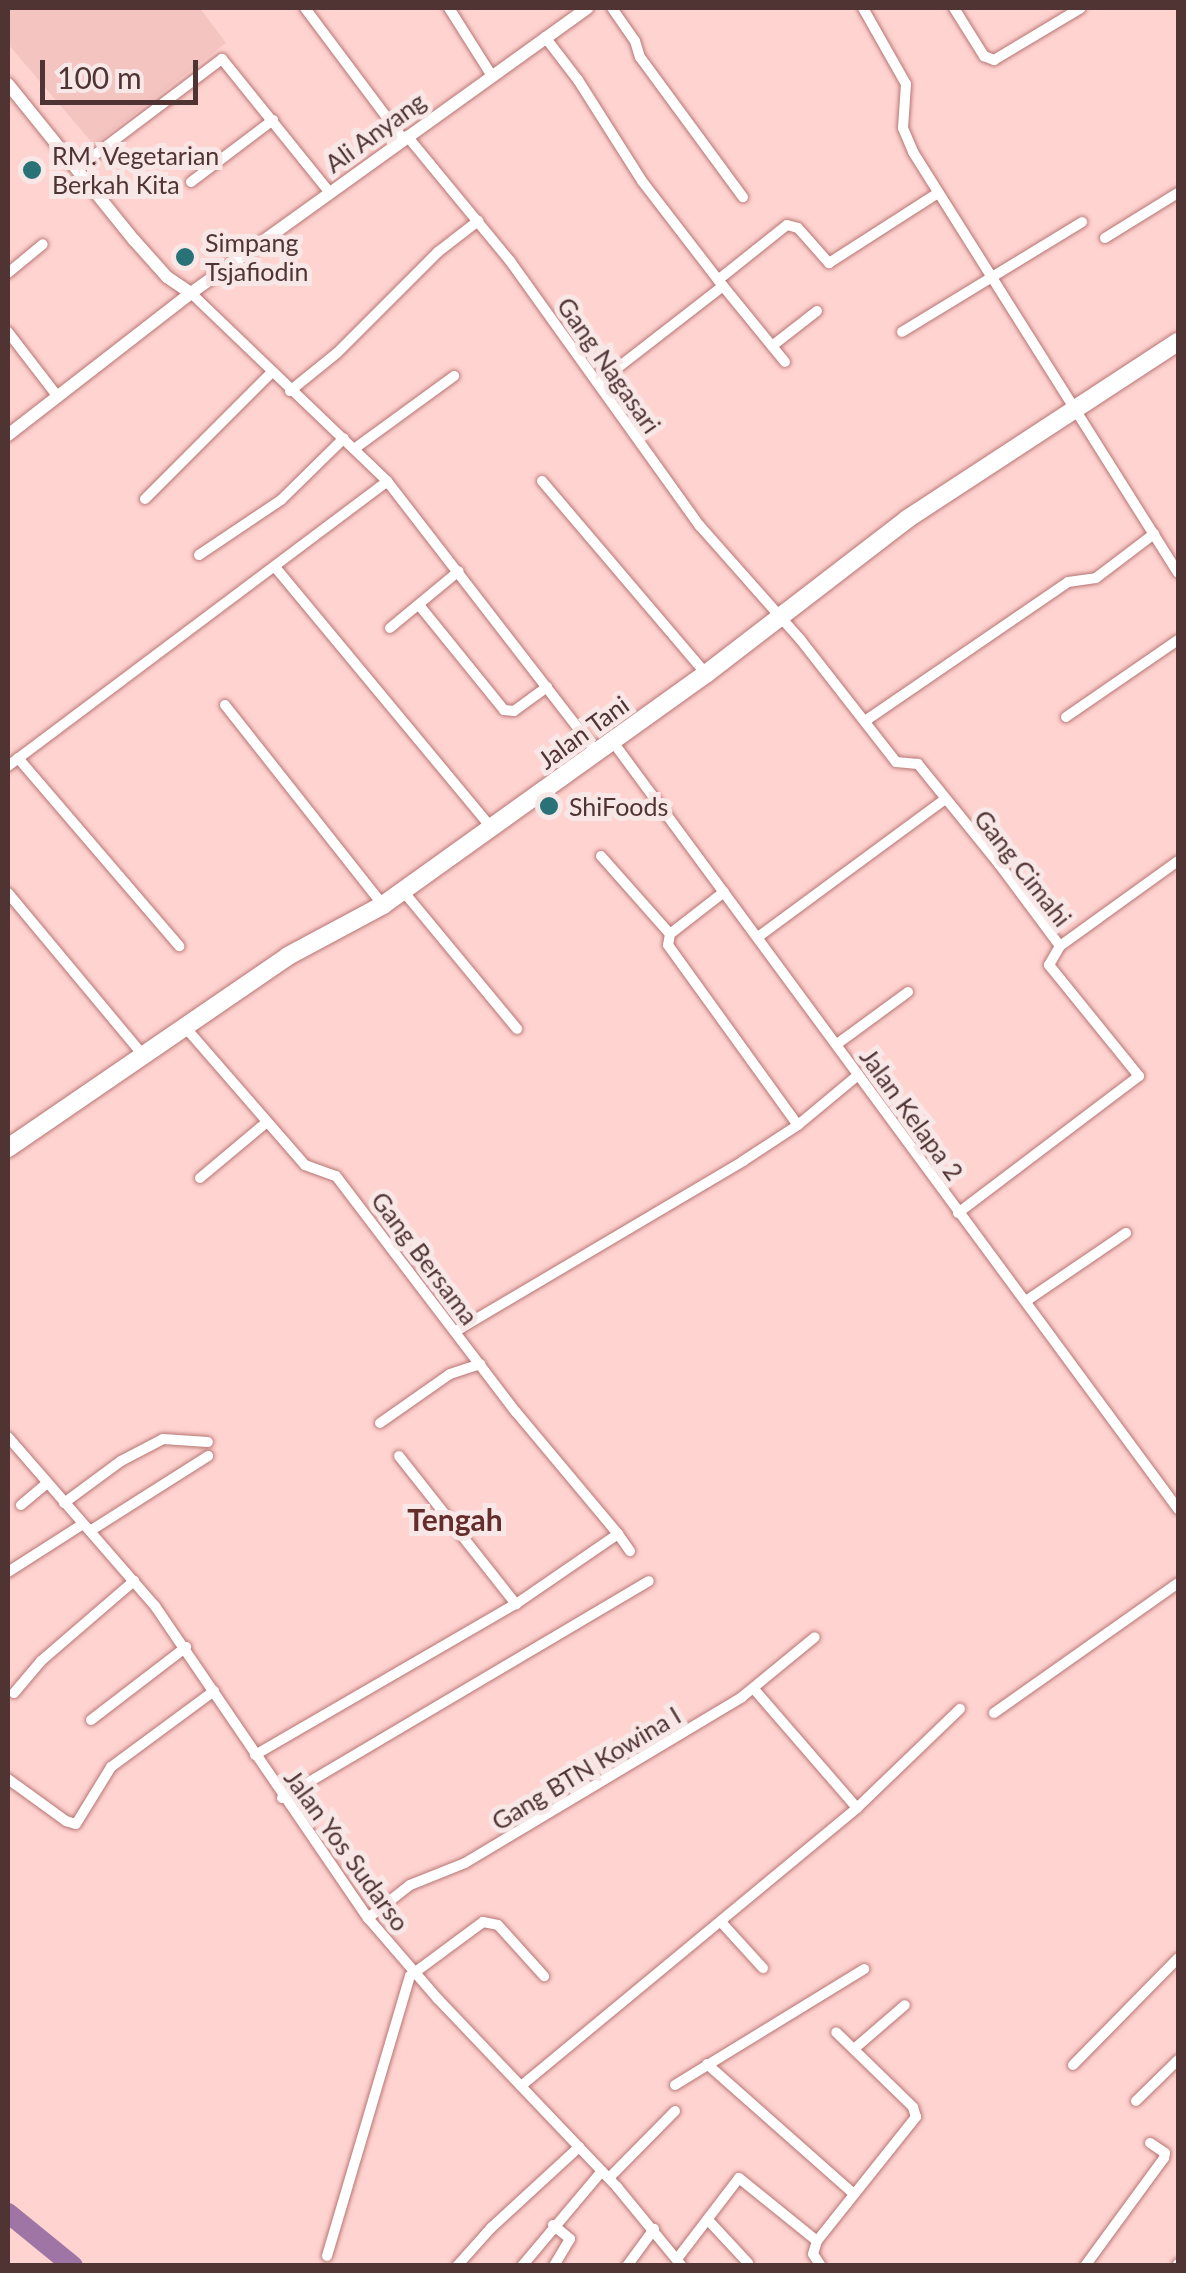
<!DOCTYPE html>
<html>
<head>
<meta charset="utf-8">
<style>
	body { margin:0 }
	#map { position:relative; width:1186px; height:2273px; overflow:hidden; background:#ffd3d0; font-family:Lato,sans-serif }
	div>[style] { position:absolute }
	[style*='--x'] { left:calc(var(--x)*1px); top:calc(var(--y)*1px); width:calc(var(--w)*1px); rotate:calc(var(--a)*1deg) }
	.built>* { inset:0; background:#f4c4c1 }
	.river>* { height:20px; margin:-10px; padding:0 10px; transform-origin:10px; border-radius:10px; background:#9f75a5 }
	.roads { filter:drop-shadow(0 0 2px #b77674) drop-shadow(0 0 2px #b77674) }
	.minor>* { height:10px; margin:-5px; padding:0 5px; transform-origin:5px; border-radius:5px; background:#fff }
	.tertiary>* { height:12px; margin:-6px; padding:0 6px; transform-origin:6px; border-radius:6px; background:#fff }
	.trunk>* { height:18px; margin:-9px; padding:0 9px; transform-origin:9px; border-radius:9px; background:#fff }
	.dots>* { width:28px; height:28px; translate:-50% -50%; box-sizing:border-box; border:5px solid #f7e8e7; border-radius:50% }
	span { translate:-50% -50%; white-space:nowrap; text-align:center; line-height:1.15; -webkit-text-stroke:10px #f7e8e7; paint-order:stroke }
	.street-label { font-size:25px; color:#503433 }
	.poi-label { font-size:25px; color:#503433 }
	.left { translate:0 -50%; text-align:left }
	.quarter-label { font-size:30px; color:#642c2b; font-weight:700 }
	.frame { position:absolute; inset:0; border:10px solid #503433; pointer-events:none }
	.scale { position:absolute; left:40px; top:60px; width:158px; height:45px; box-sizing:border-box; border:5px solid #503433; border-top:0; padding-left:12px; font-size:30px; line-height:35px; white-space:nowrap; color:#503433; -webkit-text-stroke:8px #f7e8e7; paint-order:stroke }
</style>
</head>
<body>
<div id="map">
	<div class="built">
		<i style="clip-path:polygon(8px 8px,200px 8px,226px 43px,94px 145px,8px 44px)"></i>
	</div>
	<div class="river">
		<i style="--x:8;--y:2213;--w:84;--a:39.2"></i>
	</div>
	<div class="roads">
		<div class="minor">
			<i style="--x:305;--y:8;--w:164;--a:53.2"></i>
			<i style="--x:449;--y:8;--w:80;--a:57.7"></i>
			<i style="--x:612;--y:8;--w:40;--a:55.1"></i>
			<i style="--x:635;--y:41;--w:17;--a:73"></i>
			<i style="--x:640;--y:57;--w:174;--a:53.7"></i>
			<i style="--x:863;--y:8;--w:87;--a:60.5"></i>
			<i style="--x:906;--y:84;--w:44;--a:93.9"></i>
			<i style="--x:903;--y:128;--w:26;--a:67"></i>
			<i style="--x:913;--y:152;--w:497;--a:57.8"></i>
			<i style="--x:954;--y:8;--w:57;--a:58"></i>
			<i style="--x:984;--y:56;--w:11;--a:22"></i>
			<i style="--x:994;--y:60;--w:101;--a:-30.9"></i>
			<i style="--x:545;--y:37;--w:54;--a:52.5"></i>
			<i style="--x:578;--y:80;--w:120;--a:57.6"></i>
			<i style="--x:642;--y:181;--w:133;--a:52.4"></i>
			<i style="--x:723;--y:286;--w:158;--a:142.2"></i>
			<i style="--x:407;--y:136;--w:162;--a:50.5"></i>
			<i style="--x:510;--y:261;--w:326;--a:54.4"></i>
			<i style="--x:700;--y:526;--w:151;--a:48.5"></i>
			<i style="--x:800;--y:639;--w:156;--a:52"></i>
			<i style="--x:896;--y:762;--w:22;--a:5"></i>
			<i style="--x:918;--y:764;--w:129;--a:51"></i>
			<i style="--x:999;--y:864;--w:102;--a:53.4"></i>
			<i style="--x:1060;--y:946;--w:22;--a:120"></i>
			<i style="--x:1049;--y:965;--w:143;--a:51"></i>
			<i style="--x:1139;--y:1076;--w:227;--a:142.9"></i>
			<i style="--x:76;--y:169;--w:183;--a:-37"></i>
			<i style="--x:222;--y:59;--w:172;--a:51.1"></i>
			<i style="--x:191;--y:182;--w:103;--a:-37.1"></i>
			<i style="--x:1105;--y:238;--w:86;--a:-31.7"></i>
			<i style="--x:8;--y:273;--w:45;--a:-39.6"></i>
			<i style="--x:718;--y:280;--w:88;--a:-38.6"></i>
			<i style="--x:787;--y:225;--w:11;--a:15"></i>
			<i style="--x:798;--y:228;--w:47;--a:48.5"></i>
			<i style="--x:829;--y:263;--w:130;--a:-32.7"></i>
			<i style="--x:723;--y:286;--w:98;--a:50.8"></i>
			<i style="--x:191;--y:293;--w:272;--a:43.8"></i>
			<i style="--x:387;--y:481;--w:344;--a:52.3"></i>
			<i style="--x:8;--y:332;--w:82;--a:52.4"></i>
			<i style="--x:902;--y:332;--w:211;--a:-31.4"></i>
			<i style="--x:772;--y:346;--w:57;--a:-37.9"></i>
			<i style="--x:290;--y:391;--w:60;--a:-39"></i>
			<i style="--x:337;--y:353;--w:143;--a:-45"></i>
			<i style="--x:438;--y:252;--w:51;--a:-37.8"></i>
			<i style="--x:354;--y:449;--w:124;--a:-36.1"></i>
			<i style="--x:542;--y:481;--w:253;--a:49.6"></i>
			<i style="--x:145;--y:499;--w:180;--a:-45"></i>
			<i style="--x:199;--y:555;--w:99;--a:-33.9"></i>
			<i style="--x:281;--y:500;--w:88;--a:-44.5"></i>
			<i style="--x:275;--y:567;--w:339;--a:50.3"></i>
			<i style="--x:419;--y:605;--w:135;--a:51"></i>
			<i style="--x:504;--y:710;--w:10;--a:6"></i>
			<i style="--x:514;--y:711;--w:41;--a:-36"></i>
			<i style="--x:390;--y:628;--w:89;--a:-39.6"></i>
			<i style="--x:225;--y:705;--w:255;--a:51.7"></i>
			<i style="--x:1066;--y:717;--w:136;--a:-34.5"></i>
			<i style="--x:865;--y:721;--w:246;--a:-34.4"></i>
			<i style="--x:1068;--y:582;--w:28;--a:-8"></i>
			<i style="--x:1096;--y:578;--w:73;--a:-37.2"></i>
			<i style="--x:613;--y:742;--w:953;--a:53.62"></i>
			<i style="--x:18;--y:758;--w:248;--a:49.4"></i>
			<i style="--x:8;--y:766;--w:474;--a:-36.9"></i>
			<i style="--x:601;--y:856;--w:104;--a:48.5"></i>
			<i style="--x:403;--y:891;--w:179;--a:50.4"></i>
			<i style="--x:724;--y:892;--w:68;--a:142.1"></i>
			<i style="--x:670;--y:934;--w:11;--a:100"></i>
			<i style="--x:668;--y:945;--w:222;--a:54.2"></i>
			<i style="--x:8;--y:893;--w:212;--a:50.2"></i>
			<i style="--x:758;--y:937;--w:231;--a:-36.4"></i>
			<i style="--x:1060;--y:946;--w:145;--a:-35.8"></i>
			<i style="--x:185;--y:1027;--w:183;--a:49"></i>
			<i style="--x:305;--y:1165;--w:33;--a:20"></i>
			<i style="--x:336;--y:1176;--w:297;--a:52.7"></i>
			<i style="--x:516;--y:1412;--w:159;--a:50.1"></i>
			<i style="--x:837;--y:1044;--w:88;--a:-36.2"></i>
			<i style="--x:200;--y:1178;--w:87;--a:-39.9"></i>
			<i style="--x:1026;--y:1301;--w:121;--a:-34.2"></i>
			<i style="--x:456;--y:1331;--w:334;--a:-30.6"></i>
			<i style="--x:743;--y:1161;--w:66;--a:-33.2"></i>
			<i style="--x:798;--y:1125;--w:78;--a:-39.8"></i>
			<i style="--x:380;--y:1423;--w:85;--a:-35"></i>
			<i style="--x:450;--y:1374;--w:32;--a:-18"></i>
			<i style="--x:8;--y:1437;--w:224;--a:49"></i>
			<i style="--x:155;--y:1606;--w:378;--a:55.7"></i>
			<i style="--x:368;--y:1918;--w:107;--a:49.2"></i>
			<i style="--x:438;--y:1999;--w:260;--a:46.4"></i>
			<i style="--x:617;--y:2187;--w:102;--a:50.6"></i>
			<i style="--x:399;--y:1456;--w:189;--a:51.7"></i>
			<i style="--x:64;--y:1503;--w:71;--a:-36.4"></i>
			<i style="--x:121;--y:1461;--w:47;--a:-27.6"></i>
			<i style="--x:163;--y:1439;--w:45;--a:3.8"></i>
			<i style="--x:21;--y:1505;--w:34;--a:-40"></i>
			<i style="--x:90;--y:1531;--w:140;--a:-32.4"></i>
			<i style="--x:8;--y:1572;--w:89;--a:-32.6"></i>
			<i style="--x:754;--y:1689;--w:157;--a:49.1"></i>
			<i style="--x:14;--y:1693;--w:42;--a:-49.8"></i>
			<i style="--x:41;--y:1661;--w:123;--a:-40.7"></i>
			<i style="--x:994;--y:1713;--w:225;--a:-35.2"></i>
			<i style="--x:91;--y:1720;--w:120;--a:-37.5"></i>
			<i style="--x:255;--y:1755;--w:302;--a:-30.1"></i>
			<i style="--x:516;--y:1604;--w:124;--a:-34.5"></i>
			<i style="--x:618;--y:1534;--w:21;--a:55"></i>
			<i style="--x:8;--y:1779;--w:72;--a:35.9"></i>
			<i style="--x:66;--y:1821;--w:10;--a:17"></i>
			<i style="--x:76;--y:1824;--w:67;--a:-58.4"></i>
			<i style="--x:111;--y:1767;--w:128;--a:-36.4"></i>
			<i style="--x:282;--y:1798;--w:426;--a:-30.6"></i>
			<i style="--x:368;--y:1918;--w:53;--a:-38.2"></i>
			<i style="--x:410;--y:1885;--w:59;--a:-21.8"></i>
			<i style="--x:465;--y:1863;--w:323;--a:-30.9"></i>
			<i style="--x:742;--y:1697;--w:94;--a:-39.4"></i>
			<i style="--x:722;--y:1923;--w:61;--a:47.7"></i>
			<i style="--x:854;--y:2049;--w:67;--a:-40.8"></i>
			<i style="--x:707;--y:2064;--w:196;--a:41.5"></i>
			<i style="--x:1073;--y:2065;--w:150;--a:-45.5"></i>
			<i style="--x:675;--y:2085;--w:222;--a:-31.5"></i>
			<i style="--x:521;--y:2086;--w:436;--a:-39.6"></i>
			<i style="--x:857;--y:1808;--w:143;--a:-43.9"></i>
			<i style="--x:1136;--y:2101;--w:59;--a:-44.3"></i>
			<i style="--x:609;--y:2178;--w:94;--a:-45.4"></i>
			<i style="--x:708;--y:2220;--w:59;--a:47.1"></i>
			<i style="--x:553;--y:2225;--w:22;--a:39"></i>
			<i style="--x:570;--y:2239;--w:31;--a:121"></i>
			<i style="--x:327;--y:2256;--w:292;--a:-73.5"></i>
			<i style="--x:410;--y:1976;--w:91;--a:-36.5"></i>
			<i style="--x:483;--y:1922;--w:15;--a:11"></i>
			<i style="--x:498;--y:1925;--w:69;--a:48"></i>
			<i style="--x:677;--y:2259;--w:102;--a:-52.6"></i>
			<i style="--x:739;--y:2178;--w:100;--a:38.9"></i>
			<i style="--x:457;--y:2266;--w:51;--a:-48.2"></i>
			<i style="--x:491;--y:2228;--w:120;--a:-42.6"></i>
			<i style="--x:522;--y:2266;--w:124;--a:-49.9"></i>
			<i style="--x:627;--y:2266;--w:46;--a:-53.9"></i>
			<i style="--x:821;--y:2266;--w:14;--a:-124"></i>
			<i style="--x:813;--y:2254;--w:14;--a:-73"></i>
			<i style="--x:817;--y:2241;--w:159;--a:-51.4"></i>
			<i style="--x:916;--y:2117;--w:10;--a:-107"></i>
			<i style="--x:913;--y:2107;--w:107;--a:-135.8"></i>
			<i style="--x:1085;--y:2266;--w:134;--a:-53.8"></i>
			<i style="--x:1164;--y:2158;--w:5;--a:-79"></i>
			<i style="--x:1165;--y:2153;--w:18;--a:-146"></i>
			<i style="--x:1178;--y:2266;--w:2;--a:-90"></i>
		</div>
		<div class="tertiary">
			<i style="--x:8;--y:84;--w:201;--a:51.1"></i>
			<i style="--x:134;--y:240;--w:50;--a:48.3"></i>
			<i style="--x:167;--y:277;--w:29;--a:34"></i>
			<i style="--x:8;--y:435;--w:232;--a:-37.8"></i>
			<i style="--x:191;--y:293;--w:488;--a:-35.7"></i>
		</div>
		<div class="trunk">
			<i style="--x:8;--y:1148;--w:340;--a:-34.4"></i>
			<i style="--x:288;--y:956;--w:108;--a:-28.2"></i>
			<i style="--x:383;--y:905;--w:397;--a:-35.6"></i>
			<i style="--x:706;--y:674;--w:254;--a:-37.6"></i>
			<i style="--x:907;--y:519;--w:324;--a:-33.2"></i>
		</div>
	</div>
	<div class="dots">
		<i style="left:32px;top:170px;background:#297378"></i>
		<i style="left:185px;top:257px;background:#297378"></i>
		<i style="left:549px;top:806px;background:#297378"></i>
	</div>
	<div class="street-label">
		<span style="left:375px;top:132px;rotate:-36deg">Ali Anyang</span>
		<span style="left:609px;top:365px;rotate:55deg">Gang Nagasari</span>
		<span style="left:583px;top:732px;rotate:-36deg">Jalan Tani</span>
		<span style="left:1023px;top:868px;rotate:52deg">Gang Cimahi</span>
		<span style="left:912px;top:1114px;rotate:54deg">Jalan Kelapa 2</span>
		<span style="left:425px;top:1258px;rotate:53deg">Gang Bersama</span>
		<span style="left:586px;top:1768px;rotate:-31deg">Gang BTN Kowina I</span>
		<span style="left:347px;top:1850px;rotate:54deg">Jalan Yos Sudarso</span>
	</div>
	<div class="poi-label">
		<span class="left" style="left:52px;top:170px">RM. Vegetarian<br>Berkah Kita</span>
		<span class="left" style="left:205px;top:257px">Simpang<br>Tsjafiodin</span>
		<span class="left" style="left:569px;top:806px">ShiFoods</span>
	</div>
	<div class="quarter-label">
		<span style="left:455px;top:1519px">Tengah</span>
	</div>
	<div class="frame"></div>
	<div class="scale">100 m</div>
</div>
</body>
</html>
